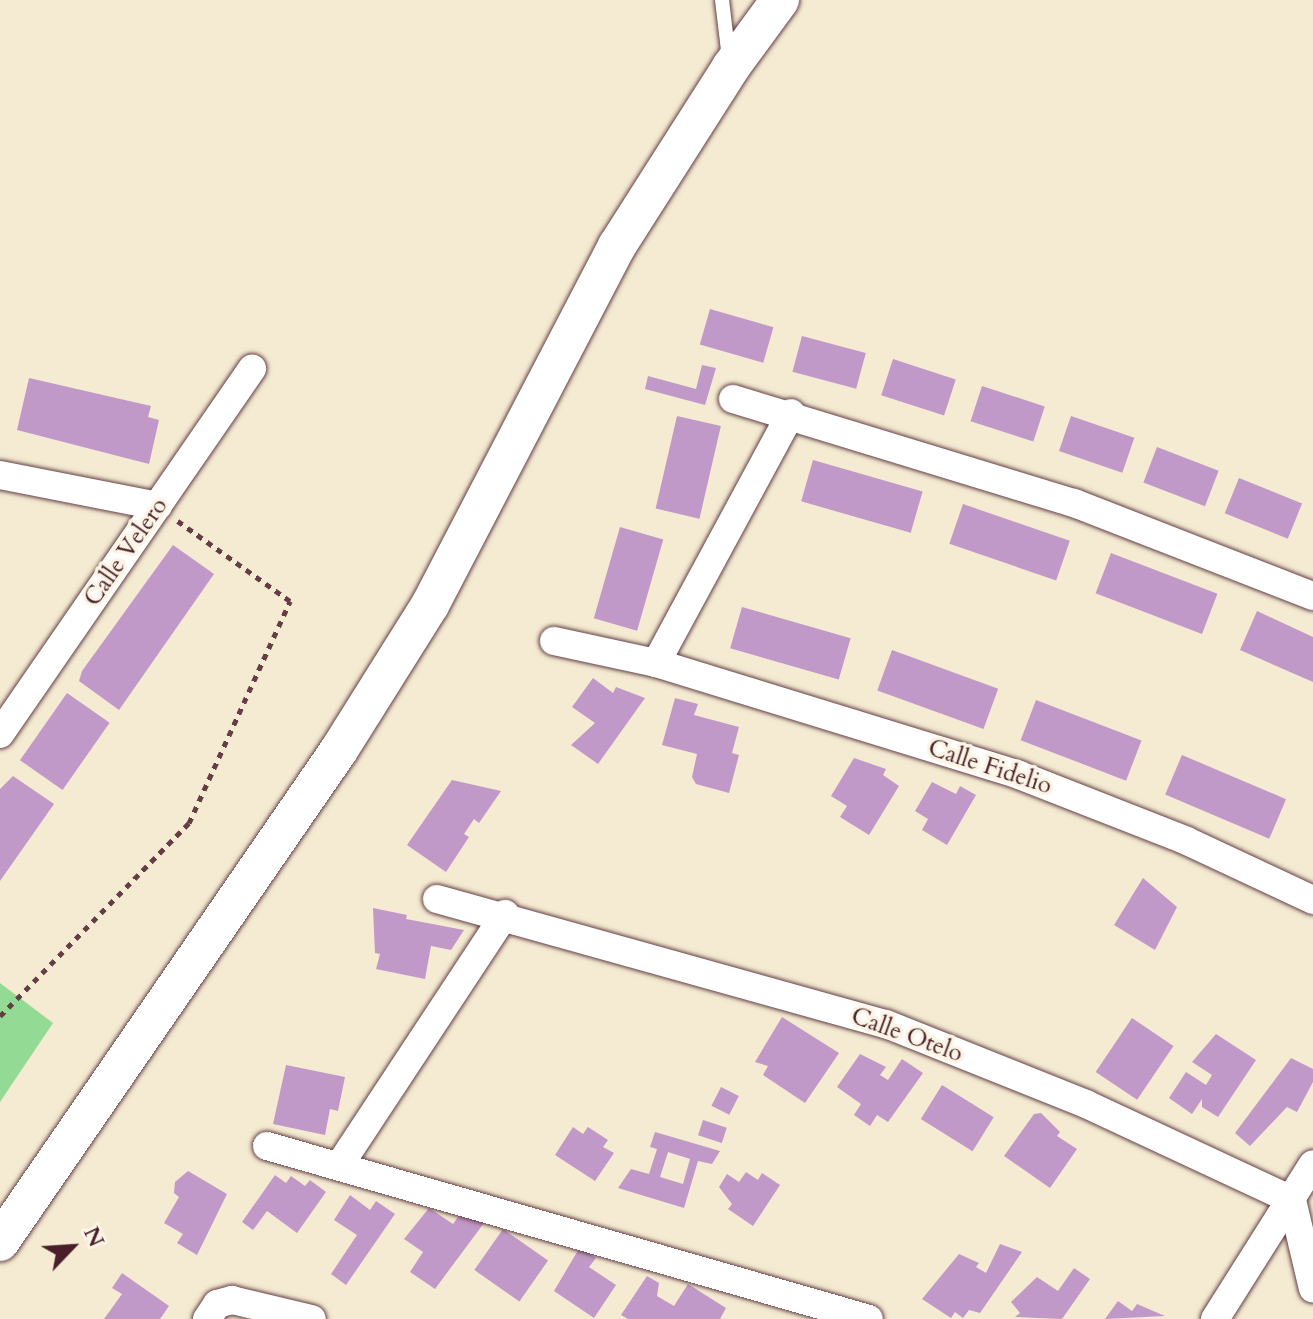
<!DOCTYPE html>
<html>
<head>
<meta charset="utf-8">
<style>
	body { margin:0 }
	#map { position:relative; width:1313px; height:1319px; overflow:hidden; background:#f4ebd2; font-family:Cardo,serif }
	div>[style] { position:absolute }
	[style*='--x'] { left:calc(var(--x)*1px); top:calc(var(--y)*1px); width:calc(var(--w)*1px); rotate:calc(var(--a)*1deg) }
	.green>* { inset:0; background:#93da94 }
	.building>* { inset:0; background:#c199c8; transform-origin:0 0 }
	.path>* { height:5px; margin-top:-2.5px; transform-origin:0; background:repeating-linear-gradient(90deg,#643e44 0 6px,transparent 0 12px) }
	.roads { filter:drop-shadow(0 0 2px #643e44) drop-shadow(0 0 2px #643e44) }
	.lane>* { height:14px; margin:-7px; padding:0 7px; transform-origin:7px; border-radius:7px; background:#fff }
	.street>* { height:28px; margin:-14px; padding:0 14px; transform-origin:14px; border-radius:14px; background:#fff }
	.secondary>* { height:38px; margin:-19px; padding:0 19px; transform-origin:19px; border-radius:19px; background:#fff }
	span { translate:-50% -50%; white-space:nowrap; text-align:center; line-height:1.15; -webkit-text-stroke:7px #fcf5e5; paint-order:stroke }
	.street-label { font-size:24px; color:#4a1f2b }
	.north { position:absolute; left:32px; top:1207px; width:80px; height:80px; -webkit-text-stroke:6px #fcf5e5; paint-order:stroke; rotate:65deg; font-size:22px; font-weight:700; line-height:32px; text-align:center; color:#4a1f2b }
	.north::after { content:''; display:block; margin:auto; width:28px; height:36px; background:#4a1f2b; clip-path:polygon(50% 0,100% 100%,50% 72%,0 100%) }
</style>
</head>
<body>
<div id="map">
	<div class="green">
		<i style="clip-path:polygon(0 983px,53px 1023px,0 1102px)"></i>
	</div>
	<div class="building">
		<i style="left:710px;top:309px;width:66px;height:37px;rotate:16deg"></i>
		<i style="left:802px;top:336px;width:66px;height:37px;rotate:15deg"></i>
		<i style="left:893px;top:359px;width:66px;height:38px;rotate:18deg"></i>
		<i style="clip-path:polygon(702px 365px,716px 368px,705px 405px,645px 389px,648px 376px,696px 389px)"></i>
		<i style="clip-path:polygon(29px 378px,151px 406px,148px 417px,159px 420px,149px 464px,17px 430px)"></i>
		<i style="left:982px;top:386px;width:66px;height:37px;rotate:18deg"></i>
		<i style="left:677px;top:416px;width:45px;height:95px;rotate:13deg"></i>
		<i style="left:1071px;top:416px;width:67px;height:37px;rotate:19deg"></i>
		<i style="left:1157px;top:447px;width:66px;height:38px;rotate:21deg"></i>
		<i style="left:813px;top:460px;width:114px;height:43px;rotate:16deg"></i>
		<i style="left:1239px;top:478px;width:68px;height:38px;rotate:22deg"></i>
		<i style="left:963px;top:504px;width:113px;height:42px;rotate:19deg"></i>
		<i style="left:620px;top:527px;width:45px;height:95px;rotate:16deg"></i>
		<i style="clip-path:polygon(173px 545px,214px 574px,119px 710px,79px 681px,82px 671px)"></i>
		<i style="left:1111px;top:553px;width:114px;height:43px;rotate:21deg"></i>
		<i style="left:742px;top:607px;width:113px;height:43px;rotate:16deg"></i>
		<i style="clip-path:polygon(1257px 611px,1313px 637px,1313px 682px,1240px 650px)"></i>
		<i style="left:892px;top:650px;width:113px;height:43px;rotate:20deg"></i>
		<i style="clip-path:polygon(593px 678px,613px 693px,616px 687px,645px 698px,598px 764px,571px 745px,595px 723px,572px 707px)"></i>
		<i style="left:67px;top:693px;width:52px;height:82px;rotate:35deg"></i>
		<i style="clip-path:polygon(675px 698px,698px 704px,694px 715px,739px 727px,732px 753px,739px 755px,729px 793px,696px 784px,692px 777px,697px 754px,662px 745px)"></i>
		<i style="left:1036px;top:700px;width:113px;height:43px;rotate:21deg"></i>
		<i style="left:1182px;top:755px;width:113px;height:43px;rotate:23deg"></i>
		<i style="clip-path:polygon(854px 758px,886px 769px,883px 775px,899px 786px,869px 835px,840px 817px,847px 806px,831px 796px)"></i>
		<i style="clip-path:polygon(13px 776px,54px 804px,0 881px,0 789px)"></i>
		<i style="clip-path:polygon(452px 780px,501px 791px,479px 823px,474px 819px,464px 834px,469px 837px,446px 872px,407px 845px)"></i>
		<i style="clip-path:polygon(932px 782px,956px 794px,960px 786px,976px 795px,947px 845px,922px 830px,928px 819px,915px 811px)"></i>
		<i style="clip-path:polygon(1143px 878px,1177px 907px,1155px 950px,1114px 925px)"></i>
		<i style="clip-path:polygon(373px 908px,407px 915px,406px 919px,464px 930px,451px 950px,431px 946px,425px 979px,376px 969px,380px 954px,375px 953px)"></i>
		<i style="clip-path:polygon(782px 1017px,839px 1053px,805px 1103px,763px 1075px,768px 1066px,755px 1062px)"></i>
		<i style="left:1132px;top:1018px;width:50px;height:65px;rotate:34deg"></i>
		<i style="clip-path:polygon(1216px 1034px,1256px 1060px,1218px 1117px,1202px 1107px,1202px 1099px,1192px 1114px,1169px 1098px,1186px 1072px,1206px 1085px,1212px 1075px,1192px 1062px)"></i>
		<i style="clip-path:polygon(860px 1054px,886px 1067px,880px 1075px,888px 1080px,902px 1059px,923px 1073px,888px 1122px,877px 1115px,870px 1126px,854px 1115px,861px 1104px,837px 1087px)"></i>
		<i style="clip-path:polygon(1291px 1058px,1313px 1069px,1313px 1082px,1297px 1112px,1287px 1107px,1250px 1146px,1235px 1133px)"></i>
		<i style="clip-path:polygon(286px 1065px,345px 1077px,338px 1111px,330px 1109px,325px 1135px,273px 1124px)"></i>
		<i style="left:942px;top:1085px;width:61px;height:40px;rotate:32deg"></i>
		<i style="left:721px;top:1087px;width:20px;height:21px;rotate:27deg"></i>
		<i style="clip-path:polygon(1041px 1113px,1060px 1132px,1057px 1136px,1077px 1149px,1050px 1188px,1004px 1156px,1034px 1114px)"></i>
		<i style="left:703px;top:1120px;width:25px;height:16px;rotate:18deg"></i>
		<i style="clip-path:polygon(573px 1127px,583px 1134px,588px 1127px,608px 1140px,603px 1147px,614px 1153px,595px 1181px,555px 1155px)"></i>
		<i style="clip-path:polygon(evenodd,655px 1132px,720px 1151px,712px 1164px,698px 1161px,684px 1208px,618px 1188px,631px 1169px,649px 1174px,657px 1149px,650px 1147px,655px 1132px,668px 1152px,690px 1159px,683px 1184px,660px 1177px,668px 1152px)"></i>
		<i style="clip-path:polygon(188px 1171px,227px 1194px,197px 1255px,177px 1243px,183px 1234px,164px 1223px,179px 1197px,174px 1193px,175px 1182px)"></i>
		<i style="clip-path:polygon(746px 1172px,758px 1180px,762px 1173px,780px 1185px,753px 1226px,728px 1209px,732px 1204px,719px 1187px,727px 1174px,739px 1182px)"></i>
		<i style="clip-path:polygon(275px 1175px,286px 1183px,291px 1176px,305px 1186px,310px 1180px,326px 1192px,297px 1233px,267px 1211px,253px 1230px,242px 1222px)"></i>
		<i style="clip-path:polygon(350px 1195px,370px 1210px,376px 1201px,395px 1214px,346px 1285px,331px 1274px,357px 1235px,334px 1220px)"></i>
		<i style="clip-path:polygon(429px 1208px,453px 1224px,463px 1210px,484px 1223px,435px 1289px,410px 1272px,423px 1252px,404px 1239px)"></i>
		<i style="left:503px;top:1229px;width:55px;height:50px;rotate:35deg"></i>
		<i style="clip-path:polygon(1000px 1244px,1022px 1252px,980px 1313px,969px 1310px,963px 1318px,955px 1312px,951px 1318px,922px 1299px,959px 1254px,979px 1263px,976px 1267px,986px 1273px)"></i>
		<i style="clip-path:polygon(580px 1247px,596px 1258px,589px 1267px,616px 1285px,594px 1318px,554px 1291px)"></i>
		<i style="clip-path:polygon(1074px 1268px,1090px 1279px,1062px 1319px,1015px 1317px,1020px 1313px,1011px 1302px,1037px 1277px,1058px 1291px)"></i>
		<i style="clip-path:polygon(122px 1273px,169px 1306px,160px 1319px,104px 1319px,122px 1294px,112px 1288px)"></i>
		<i style="clip-path:polygon(647px 1276px,659px 1283px,657px 1296px,674px 1306px,688px 1284px,726px 1308px,720px 1319px,628px 1319px,621px 1315px)"></i>
		<i style="clip-path:polygon(1118px 1301px,1132px 1311px,1137px 1304px,1165px 1316px,1105px 1319px)"></i>
	</div>
	<div class="path">
		<i style="--x:0;--y:1016;--w:270;--a:-45.6"></i>
		<i style="--x:189;--y:823;--w:244;--a:-65.5"></i>
		<i style="--x:290;--y:601;--w:138;--a:-144.5"></i>
	</div>
	<div class="roads">
		<div class="lane">
			<i style="--x:722;--y:0;--w:59;--a:83.2"></i>
		</div>
		<div class="street">
			<i style="--x:733;--y:399;--w:357;--a:17"></i>
			<i style="--x:1074;--y:503;--w:256;--a:21.3"></i>
			<i style="--x:0;--y:475;--w:161;--a:11.1"></i>
			<i style="--x:554;--y:641;--w:104;--a:12.2"></i>
			<i style="--x:656;--y:663;--w:380;--a:17.1"></i>
			<i style="--x:1019;--y:775;--w:180;--a:21.4"></i>
			<i style="--x:1187;--y:841;--w:139;--a:25.1"></i>
			<i style="--x:656;--y:663;--w:284;--a:-61.6"></i>
			<i style="--x:0;--y:734;--w:444;--a:-55.4"></i>
			<i style="--x:437;--y:899;--w:466;--a:15.6"></i>
			<i style="--x:886;--y:1024;--w:215;--a:21.8"></i>
			<i style="--x:1086;--y:1104;--w:227;--a:25"></i>
			<i style="--x:267;--y:1146;--w:626;--a:16.03"></i>
			<i style="--x:339;--y:1166;--w:302;--a:-56.6"></i>
			<i style="--x:1292;--y:1200;--w:91;--a:76.7"></i>
			<i style="--x:207;--y:1319;--w:18;--a:-56"></i>
			<i style="--x:217;--y:1304;--w:16;--a:-15"></i>
			<i style="--x:232;--y:1300;--w:82;--a:13.4"></i>
			<i style="--x:1215;--y:1319;--w:183;--a:-57.7"></i>
		</div>
		<div class="secondary">
			<i style="--x:0;--y:1242;--w:597;--a:-55.43"></i>
			<i style="--x:339;--y:750;--w:171;--a:-57.9"></i>
			<i style="--x:430;--y:605;--w:405;--a:-62.5"></i>
			<i style="--x:617;--y:246;--w:212;--a:-57.5"></i>
			<i style="--x:731;--y:67;--w:83;--a:-53.8"></i>
		</div>
	</div>
	<div class="street-label">
		<span style="left:126px;top:552px;rotate:-55deg">Calle Velero</span>
		<span style="left:990px;top:767px;rotate:18deg">Calle Fidelio</span>
		<span style="left:907px;top:1035px;rotate:20deg">Calle Otelo</span>
	</div>
	<div class="north">N</div>
</div>
</body>
</html>
